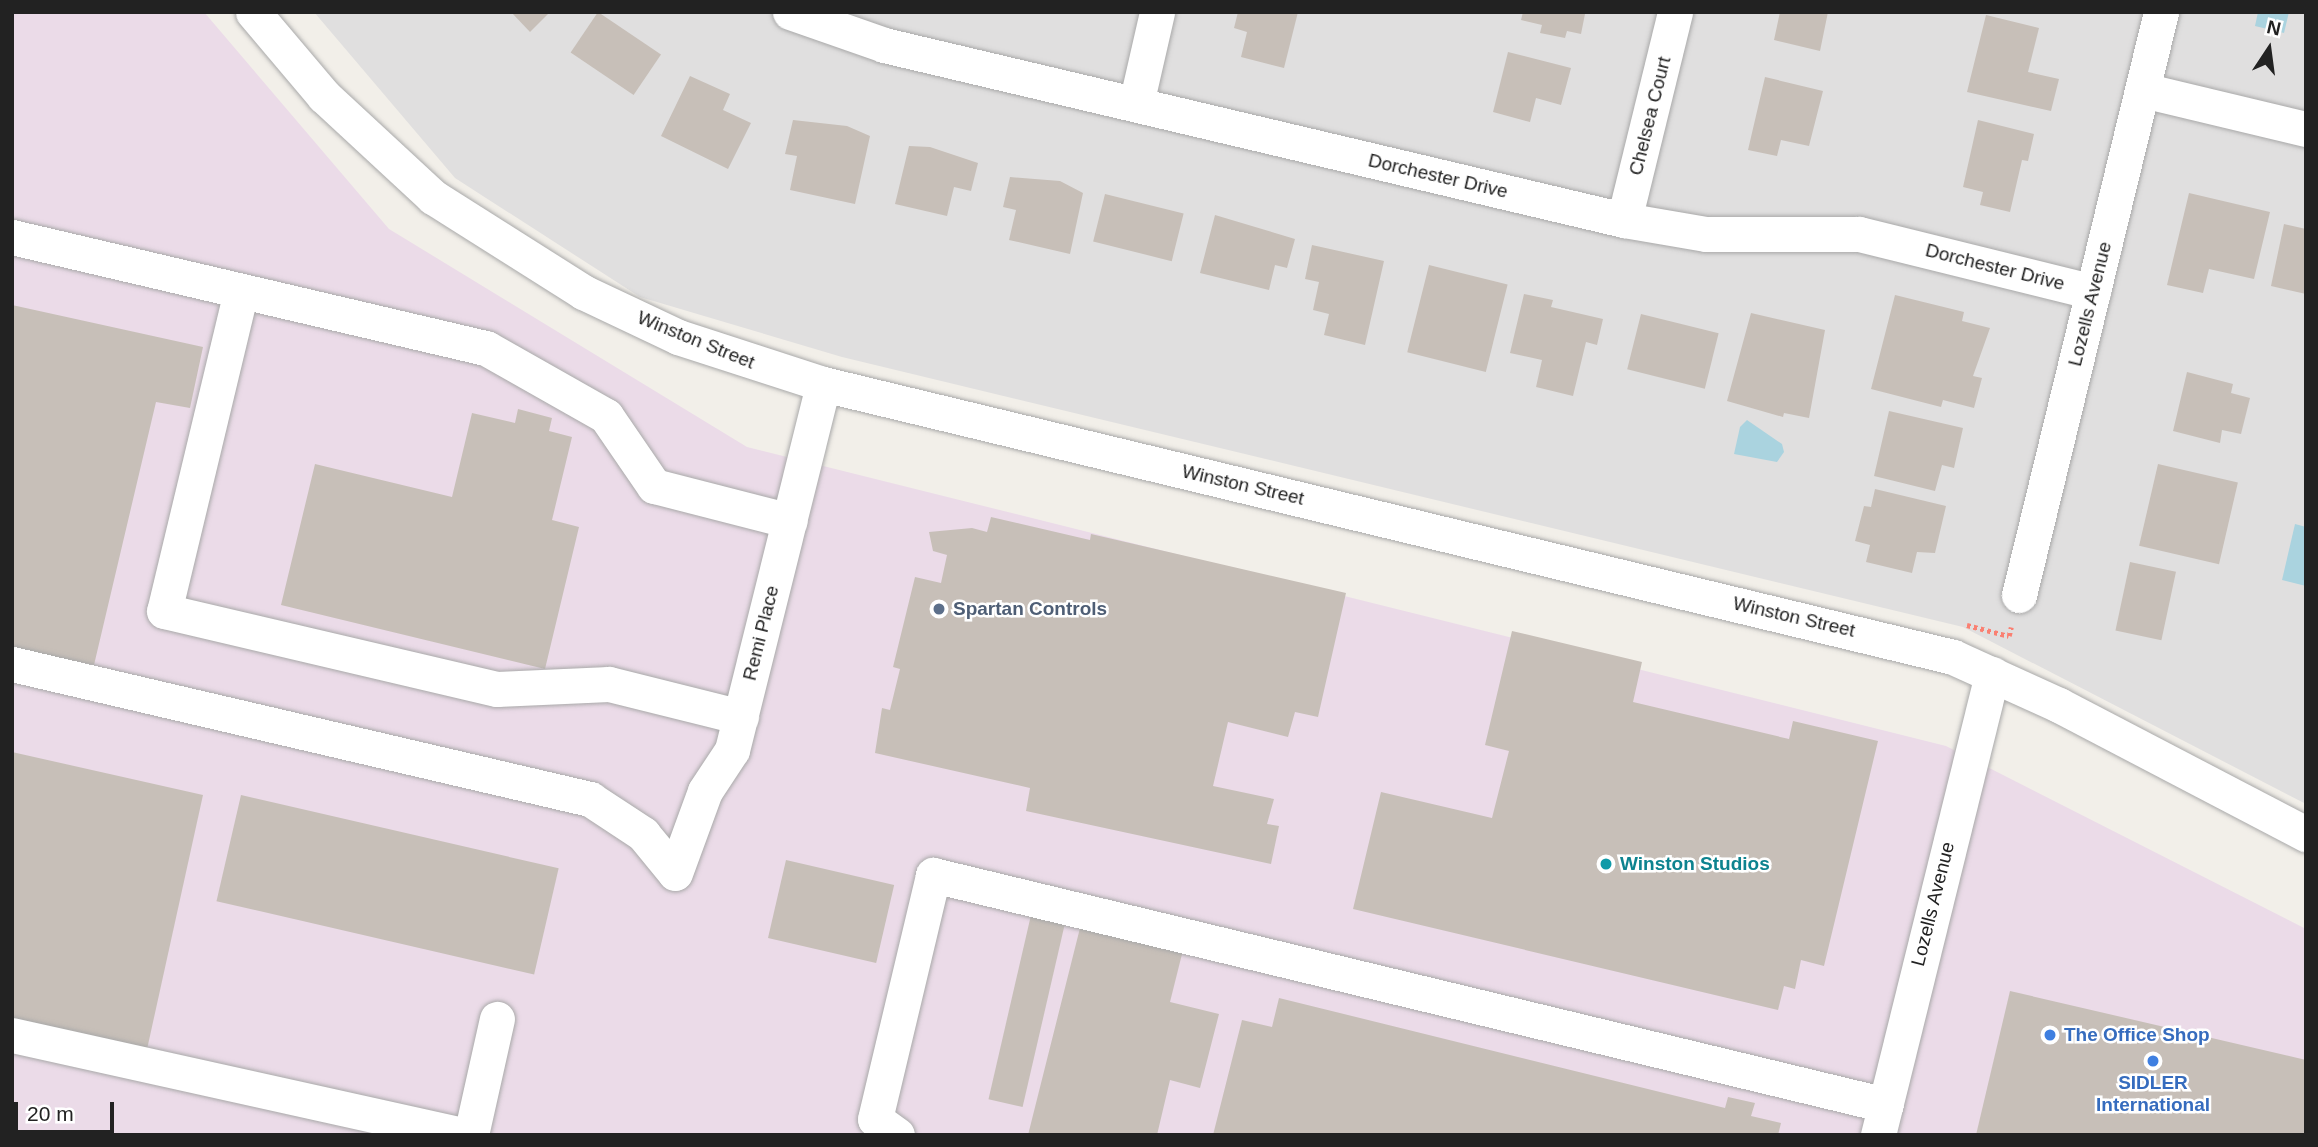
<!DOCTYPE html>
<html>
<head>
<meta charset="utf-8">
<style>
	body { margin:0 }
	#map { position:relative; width:2318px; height:1147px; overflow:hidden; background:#f2efe9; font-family:Helvetica,sans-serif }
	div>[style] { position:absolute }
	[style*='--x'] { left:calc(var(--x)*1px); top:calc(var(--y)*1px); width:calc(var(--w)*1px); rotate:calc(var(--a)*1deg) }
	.residential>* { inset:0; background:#e0dfdf }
	.industrial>* { inset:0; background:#ebdbe8 }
	.water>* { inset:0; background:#aad3df }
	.building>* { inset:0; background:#c7bfb8; transform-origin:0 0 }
	.path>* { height:4.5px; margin-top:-2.25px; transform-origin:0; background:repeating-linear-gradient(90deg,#fa8072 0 3.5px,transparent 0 7px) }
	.roads { filter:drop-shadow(0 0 2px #a9a9a9) drop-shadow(0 0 2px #a9a9a9) }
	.minor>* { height:35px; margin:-17.5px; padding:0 17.5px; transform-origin:17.5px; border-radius:17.5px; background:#fff }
	.dots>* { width:19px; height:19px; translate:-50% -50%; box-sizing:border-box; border:4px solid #fff; border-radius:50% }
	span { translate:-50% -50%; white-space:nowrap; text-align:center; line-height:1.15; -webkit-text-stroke:5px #fff; paint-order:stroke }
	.street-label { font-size:19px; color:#222 }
	.service-label { font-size:19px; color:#4e5e75; font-weight:700 }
	.left { translate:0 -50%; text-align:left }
	.culture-label { font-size:19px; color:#0d838f; font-weight:700 }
	.shop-label { font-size:19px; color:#366cbe; font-weight:700 }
	.frame { position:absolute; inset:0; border:14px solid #222; pointer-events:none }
	.north { position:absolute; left:2234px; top:14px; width:70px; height:70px; -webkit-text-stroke:5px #fff; paint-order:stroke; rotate:13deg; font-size:19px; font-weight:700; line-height:28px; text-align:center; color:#222 }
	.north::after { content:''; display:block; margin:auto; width:24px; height:32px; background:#222; clip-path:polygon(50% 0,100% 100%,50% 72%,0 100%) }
	.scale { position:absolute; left:14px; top:1102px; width:100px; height:32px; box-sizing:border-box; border:4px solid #222; border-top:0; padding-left:9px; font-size:21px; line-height:24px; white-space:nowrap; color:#222; -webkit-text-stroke:5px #fff; paint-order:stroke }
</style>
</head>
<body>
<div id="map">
	<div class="residential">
		<i style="clip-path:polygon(314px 12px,2306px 12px,2306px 804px,1963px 627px,842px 357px,640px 297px,455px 178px)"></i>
	</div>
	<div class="industrial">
		<i style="clip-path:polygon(12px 12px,204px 12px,389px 229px,747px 447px,1946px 746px,2306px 929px,2306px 1135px,12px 1135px)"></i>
	</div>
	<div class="water">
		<i style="clip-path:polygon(2258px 12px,2289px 12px,2284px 33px,2255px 26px)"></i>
		<i style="clip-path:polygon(1747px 420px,1782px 444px,1784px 452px,1777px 462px,1734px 454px,1740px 427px)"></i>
		<i style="clip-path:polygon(2295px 524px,2306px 527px,2306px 586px,2282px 580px)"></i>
	</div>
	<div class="building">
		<i style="clip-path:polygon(511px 12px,550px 12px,530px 32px)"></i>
		<i style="left:598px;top:12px;width:76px;height:49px;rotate:34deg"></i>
		<i style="clip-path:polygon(1238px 12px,1298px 12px,1284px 68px,1241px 57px,1247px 32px,1234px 28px)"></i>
		<i style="clip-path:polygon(1523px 12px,1579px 12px,1585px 14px,1581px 34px,1567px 31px,1565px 38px,1540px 33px,1542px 25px,1521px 20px)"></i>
		<i style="clip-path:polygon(1780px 12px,1828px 12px,1820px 51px,1774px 40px)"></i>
		<i style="clip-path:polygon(1986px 15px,2039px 28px,2028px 72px,2059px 79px,2051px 111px,1967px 92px)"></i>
		<i style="clip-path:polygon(1508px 52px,1571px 68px,1561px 105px,1536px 98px,1530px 122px,1493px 112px)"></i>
		<i style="clip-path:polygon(690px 76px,730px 94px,723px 110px,751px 123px,728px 169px,661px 136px)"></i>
		<i style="clip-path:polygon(1765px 77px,1823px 91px,1809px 146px,1781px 140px,1777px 156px,1748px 150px)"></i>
		<i style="clip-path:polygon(793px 120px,847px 126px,870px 136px,855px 204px,790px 190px,797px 156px,785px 154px)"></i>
		<i style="clip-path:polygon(1978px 120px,2034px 134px,2028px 161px,2022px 160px,2010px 212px,1980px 205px,1983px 192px,1963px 187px)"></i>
		<i style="clip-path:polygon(909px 146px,930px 147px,978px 163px,971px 191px,954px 187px,947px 216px,895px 204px)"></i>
		<i style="clip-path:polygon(1010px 177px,1060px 181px,1083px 193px,1070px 254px,1009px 240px,1016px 210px,1003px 207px)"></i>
		<i style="clip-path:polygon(2189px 193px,2270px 212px,2254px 279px,2209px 269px,2203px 293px,2167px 285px)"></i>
		<i style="left:1105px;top:194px;width:81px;height:49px;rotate:14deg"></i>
		<i style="clip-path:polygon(1215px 215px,1295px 239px,1287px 268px,1275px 265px,1269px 290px,1200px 273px)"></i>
		<i style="clip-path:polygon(2284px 224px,2306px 229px,2306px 294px,2271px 286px)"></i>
		<i style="clip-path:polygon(1312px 245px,1384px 261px,1365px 345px,1324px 335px,1329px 314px,1313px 310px,1319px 282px,1305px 279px)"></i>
		<i style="left:1429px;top:265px;width:81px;height:90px;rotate:14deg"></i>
		<i style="clip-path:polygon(1524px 294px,1553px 300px,1551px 307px,1603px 319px,1597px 345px,1586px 342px,1573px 396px,1536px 387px,1542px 360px,1510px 353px)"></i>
		<i style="clip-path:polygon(1895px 295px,1964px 312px,1962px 321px,1990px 328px,1973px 376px,1982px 378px,1974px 408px,1943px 400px,1941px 407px,1871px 389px)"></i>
		<i style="clip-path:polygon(12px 305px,203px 347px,190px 408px,156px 402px,94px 665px,12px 648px)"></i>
		<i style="clip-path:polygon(1751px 313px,1825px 330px,1809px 418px,1784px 413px,1783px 417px,1727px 401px)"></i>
		<i style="left:1641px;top:314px;width:80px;height:57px;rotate:14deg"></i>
		<i style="clip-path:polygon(2187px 372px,2233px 384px,2231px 393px,2250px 398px,2241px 434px,2222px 430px,2220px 443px,2173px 431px)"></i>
		<i style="clip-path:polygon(518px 409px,552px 418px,549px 431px,572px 437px,552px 520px,579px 527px,545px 669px,281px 605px,315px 464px,452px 497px,472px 413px,515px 423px)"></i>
		<i style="clip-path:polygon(1889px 411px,1963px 428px,1954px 468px,1942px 465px,1935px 491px,1874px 476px)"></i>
		<i style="left:2158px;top:464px;width:82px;height:84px;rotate:13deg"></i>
		<i style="clip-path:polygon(1875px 489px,1946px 506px,1935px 553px,1917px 552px,1912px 573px,1866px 562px,1870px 545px,1855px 541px,1864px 506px,1871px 507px)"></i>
		<i style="clip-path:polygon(991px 517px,1090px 540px,1091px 534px,1346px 593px,1318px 717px,1295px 712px,1288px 737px,1228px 722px,1213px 786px,1274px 799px,1267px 824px,1279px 826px,1271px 864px,1026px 811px,1030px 788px,875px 753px,882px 708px,890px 710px,900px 669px,893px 667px,915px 577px,941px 583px,947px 555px,933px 551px,929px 532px,972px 528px,987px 532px)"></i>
		<i style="left:2130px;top:562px;width:47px;height:70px;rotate:12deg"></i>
		<i style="clip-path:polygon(1512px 631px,1642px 662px,1633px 702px,1789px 739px,1793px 721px,1878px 741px,1824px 966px,1801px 960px,1795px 989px,1784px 986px,1778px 1010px,1353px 909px,1381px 792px,1492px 818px,1509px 751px,1485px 745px)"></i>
		<i style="clip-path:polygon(12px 752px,203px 795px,144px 1063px,12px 1033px)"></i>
		<i style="left:241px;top:795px;width:326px;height:109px;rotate:13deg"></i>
		<i style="left:786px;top:860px;width:111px;height:80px;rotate:13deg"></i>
		<i style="left:1031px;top:915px;width:35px;height:189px;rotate:13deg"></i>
		<i style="clip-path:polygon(1081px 924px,1183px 950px,1170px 1002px,1219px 1014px,1200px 1088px,1170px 1080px,1157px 1135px,1028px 1135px)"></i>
		<i style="clip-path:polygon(2010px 991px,2306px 1060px,2306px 1135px,1976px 1135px)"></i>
		<i style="clip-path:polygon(1279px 998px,1725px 1108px,1728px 1097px,1755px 1103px,1751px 1116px,1781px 1123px,1778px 1135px,1213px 1135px,1242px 1020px,1272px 1027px)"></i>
	</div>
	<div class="path">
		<i style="--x:1967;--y:625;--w:43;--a:14.7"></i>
		<i style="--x:2009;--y:636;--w:9;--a:-77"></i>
	</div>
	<div class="roads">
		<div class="minor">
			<i style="--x:253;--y:12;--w:110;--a:49.8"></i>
			<i style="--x:324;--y:96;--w:149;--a:42.8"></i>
			<i style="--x:433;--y:197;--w:178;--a:32.3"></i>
			<i style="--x:583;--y:292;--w:105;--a:25.3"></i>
			<i style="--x:678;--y:337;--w:152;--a:18"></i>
			<i style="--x:823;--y:384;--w:1163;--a:13.58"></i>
			<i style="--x:1953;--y:657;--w:116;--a:24.4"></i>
			<i style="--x:2059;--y:705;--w:279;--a:27.6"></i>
			<i style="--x:790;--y:12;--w:100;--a:19.3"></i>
			<i style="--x:884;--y:45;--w:760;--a:13.31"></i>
			<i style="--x:1624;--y:220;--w:83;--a:9.7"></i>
			<i style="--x:1706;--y:234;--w:153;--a:0"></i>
			<i style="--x:1859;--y:234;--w:241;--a:13.9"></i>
			<i style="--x:2143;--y:90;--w:168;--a:13.5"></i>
			<i style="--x:1136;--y:104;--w:94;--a:-77.1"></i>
			<i style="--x:1624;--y:220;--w:214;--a:-76.2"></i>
			<i style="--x:12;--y:237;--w:487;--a:13.2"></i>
			<i style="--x:486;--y:348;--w:138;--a:29.5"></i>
			<i style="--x:606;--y:416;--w:85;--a:55.6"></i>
			<i style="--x:654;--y:486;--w:140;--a:14.4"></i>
			<i style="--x:241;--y:291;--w:329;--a:103.5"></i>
			<i style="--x:164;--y:611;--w:342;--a:13.2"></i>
			<i style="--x:497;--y:689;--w:112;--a:-2.6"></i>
			<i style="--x:609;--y:684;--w:136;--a:14"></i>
			<i style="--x:2019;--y:595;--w:600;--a:-76.31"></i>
			<i style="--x:12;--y:664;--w:594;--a:13.15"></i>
			<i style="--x:590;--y:799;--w:64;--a:33.4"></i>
			<i style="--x:643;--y:834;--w:50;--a:50.6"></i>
			<i style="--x:675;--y:873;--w:87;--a:-69.9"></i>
			<i style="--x:705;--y:791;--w:49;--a:-56.6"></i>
			<i style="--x:732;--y:750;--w:377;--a:-76"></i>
			<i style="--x:12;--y:1035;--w:462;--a:12.5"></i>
			<i style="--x:471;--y:1135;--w:119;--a:-77.4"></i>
			<i style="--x:897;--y:1135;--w:27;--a:-144"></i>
			<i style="--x:875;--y:1119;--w:251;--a:-76.6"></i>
			<i style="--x:933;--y:875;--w:980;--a:13.57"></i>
			<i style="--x:1878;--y:1135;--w:475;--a:-76.1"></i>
		</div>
	</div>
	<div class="dots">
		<i style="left:939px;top:609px;background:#5c6f8a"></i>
		<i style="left:1606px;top:864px;background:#0f9aa8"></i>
		<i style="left:2050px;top:1035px;background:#3f7fe0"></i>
		<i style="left:2153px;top:1061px;background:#3f7fe0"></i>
	</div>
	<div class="street-label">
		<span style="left:1650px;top:116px;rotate:-76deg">Chelsea Court</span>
		<span style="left:1438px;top:176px;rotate:13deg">Dorchester Drive</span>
		<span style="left:1995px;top:267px;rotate:14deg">Dorchester Drive</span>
		<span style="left:2090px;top:304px;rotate:-76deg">Lozells Avenue</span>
		<span style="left:696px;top:340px;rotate:22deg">Winston Street</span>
		<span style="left:1243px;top:485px;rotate:13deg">Winston Street</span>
		<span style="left:1794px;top:617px;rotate:13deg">Winston Street</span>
		<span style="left:761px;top:633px;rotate:-76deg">Remi Place</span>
		<span style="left:1933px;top:904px;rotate:-76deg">Lozells Avenue</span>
	</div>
	<div class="service-label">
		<span class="left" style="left:953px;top:609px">Spartan Controls</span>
	</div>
	<div class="culture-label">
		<span class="left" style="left:1620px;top:864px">Winston Studios</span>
	</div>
	<div class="shop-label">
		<span class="left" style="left:2064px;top:1035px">The Office Shop</span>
		<span style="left:2153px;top:1094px">SIDLER<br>International</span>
	</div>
	<div class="frame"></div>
	<div class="north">N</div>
	<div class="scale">20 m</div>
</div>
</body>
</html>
